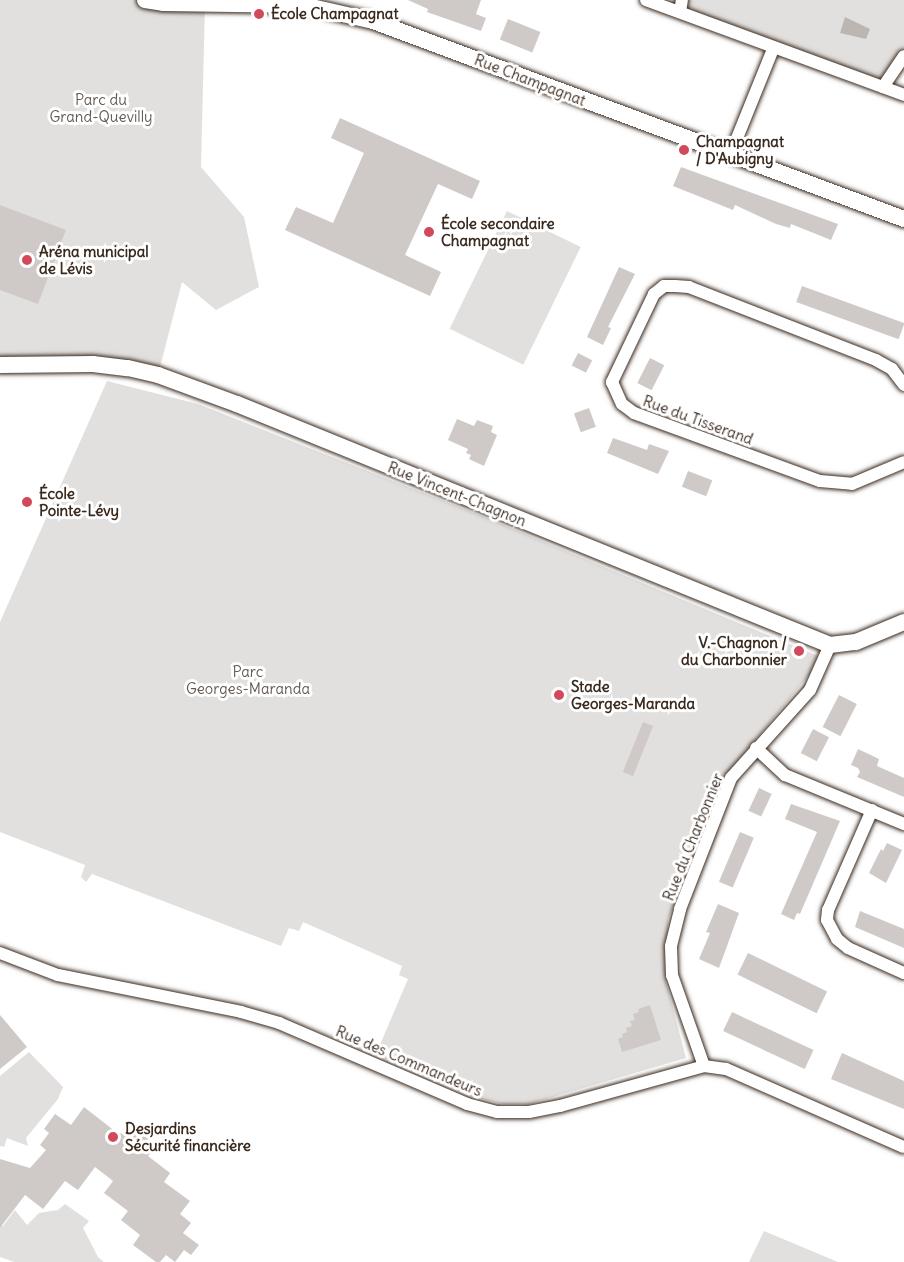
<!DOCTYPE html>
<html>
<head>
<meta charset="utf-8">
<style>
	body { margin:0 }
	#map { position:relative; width:904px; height:1262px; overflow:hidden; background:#fff; font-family:Delius,sans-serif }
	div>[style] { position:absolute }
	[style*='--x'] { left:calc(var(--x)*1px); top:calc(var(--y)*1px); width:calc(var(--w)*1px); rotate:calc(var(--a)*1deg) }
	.green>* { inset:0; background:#e2e0de; transform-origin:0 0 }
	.water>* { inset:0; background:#bcb6b3 }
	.building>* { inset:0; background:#cfcac7; transform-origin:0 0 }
	.roads { filter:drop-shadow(0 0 2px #3b2a1e) drop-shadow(0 0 2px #3b2a1e) }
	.street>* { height:12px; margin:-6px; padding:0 6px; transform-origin:6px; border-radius:6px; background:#fff }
	.secondary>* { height:16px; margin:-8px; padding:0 8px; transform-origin:8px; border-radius:8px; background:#fff }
	.dots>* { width:16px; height:16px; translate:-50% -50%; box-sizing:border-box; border:3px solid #fff; border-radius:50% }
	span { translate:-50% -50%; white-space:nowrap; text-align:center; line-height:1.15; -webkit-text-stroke:6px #fff; paint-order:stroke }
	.poi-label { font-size:15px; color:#3b2a1e; font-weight:700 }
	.left { translate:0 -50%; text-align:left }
	.right { translate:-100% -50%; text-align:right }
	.street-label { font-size:15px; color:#3b2a1e }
	.park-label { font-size:15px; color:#65584e }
</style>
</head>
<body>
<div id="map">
	<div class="green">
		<i style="clip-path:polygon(0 0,145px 0,205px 4px,201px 167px,244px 217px,259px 287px,216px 310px,182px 282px,158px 375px,0 365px)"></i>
		<i style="clip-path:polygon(682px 0,904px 0,904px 56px,883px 87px,680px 12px)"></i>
		<i style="left:507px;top:211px;width:82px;height:131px;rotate:26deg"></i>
		<i style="clip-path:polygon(107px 381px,198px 404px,489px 519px,823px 658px,727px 774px,668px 919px,666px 982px,686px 1058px,529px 1104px,502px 1104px,471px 1096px,376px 1054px,408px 979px,399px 975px,402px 966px,303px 922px,299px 931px,289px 928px,281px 946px,92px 874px,86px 882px,81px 877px,85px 865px,0 832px,0 622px)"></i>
		<i style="clip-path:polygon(29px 1052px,63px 1087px,58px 1099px,26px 1138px,28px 1146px,7px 1138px,4px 1147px,0 1146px,0 1076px)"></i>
		<i style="clip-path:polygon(65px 1204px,89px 1221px,83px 1228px,98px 1257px,104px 1262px,14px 1262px,0 1257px,0 1226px,3px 1226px,15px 1210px,27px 1225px,39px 1213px,58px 1210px)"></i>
		<i style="clip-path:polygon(764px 1231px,838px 1262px,749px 1262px)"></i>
	</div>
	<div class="water">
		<i style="clip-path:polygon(845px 17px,870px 29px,866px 39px,840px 33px)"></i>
	</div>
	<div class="building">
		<i style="clip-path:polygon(408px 0,481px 0,476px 14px,486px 18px,481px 31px,427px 12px,428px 9px)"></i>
		<i style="left:508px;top:19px;width:35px;height:22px;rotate:22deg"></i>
		<i style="clip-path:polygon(340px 118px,480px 181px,472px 199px,438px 184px,405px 255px,441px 272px,430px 296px,285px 230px,296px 207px,333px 223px,364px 153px,331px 138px)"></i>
		<i style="clip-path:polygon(681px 167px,838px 224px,831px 240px,791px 224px,790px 228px,776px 224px,735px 205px,733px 210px,673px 186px)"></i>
		<i style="clip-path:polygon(0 205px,66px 230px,38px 304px,0 290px)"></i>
		<i style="clip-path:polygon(619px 267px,635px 274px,608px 327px,611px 328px,603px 345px,587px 337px)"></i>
		<i style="left:802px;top:286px;width:109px;height:17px;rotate:20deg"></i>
		<i style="left:578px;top:353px;width:16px;height:14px;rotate:27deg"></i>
		<i style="left:650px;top:358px;width:16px;height:28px;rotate:27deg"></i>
		<i style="left:589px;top:408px;width:20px;height:16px;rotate:70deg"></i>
		<i style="clip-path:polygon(457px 419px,474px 426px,477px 420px,493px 426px,491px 432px,497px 435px,484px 466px,469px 459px,471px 455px,466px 453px,468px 449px,448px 440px)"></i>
		<i style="clip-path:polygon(613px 438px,647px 450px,649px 444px,669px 451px,658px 474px,607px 453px)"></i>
		<i style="left:688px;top:471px;width:26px;height:17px;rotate:21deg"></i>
		<i style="left:839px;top:695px;width:20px;height:36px;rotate:27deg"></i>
		<i style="left:643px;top:722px;width:11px;height:54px;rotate:22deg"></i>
		<i style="left:813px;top:729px;width:18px;height:27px;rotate:27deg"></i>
		<i style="clip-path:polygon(858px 749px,879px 759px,877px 766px,904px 778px,904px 797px,857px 777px,860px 772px,858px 768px,851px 765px)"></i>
		<i style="left:759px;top:788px;width:14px;height:25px;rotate:25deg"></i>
		<i style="clip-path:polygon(791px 804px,840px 821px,800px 914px,797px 913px,794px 920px,781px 914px,817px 832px,785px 819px)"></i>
		<i style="left:740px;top:832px;width:15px;height:54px;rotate:23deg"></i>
		<i style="clip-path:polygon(887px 843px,902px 850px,886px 883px,869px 873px,881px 849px,883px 851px)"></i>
		<i style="clip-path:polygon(718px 904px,739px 913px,719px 968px,699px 959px,710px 933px,706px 932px)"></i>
		<i style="clip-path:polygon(860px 911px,904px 929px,904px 948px,855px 927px)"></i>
		<i style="left:748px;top:953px;width:88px;height:24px;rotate:26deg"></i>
		<i style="clip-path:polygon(650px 1005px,661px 1040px,622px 1052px,618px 1039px,623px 1037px,622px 1034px,627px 1032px,626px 1028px,632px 1026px,630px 1021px,635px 1020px,633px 1014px,639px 1012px,638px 1009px)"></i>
		<i style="left:732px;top:1012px;width:90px;height:21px;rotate:25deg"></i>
		<i style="clip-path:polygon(0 1015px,27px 1047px,0 1069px)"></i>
		<i style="clip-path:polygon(842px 1053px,904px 1081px,904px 1109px,831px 1079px)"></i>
		<i style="clip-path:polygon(84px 1107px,116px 1132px,127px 1135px,133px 1127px,156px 1145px,148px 1156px,170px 1173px,164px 1182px,190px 1201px,180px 1214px,191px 1223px,183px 1233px,199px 1245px,191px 1255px,184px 1250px,175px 1262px,166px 1255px,160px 1262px,156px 1262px,133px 1245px,140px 1235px,121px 1220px,128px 1211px,104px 1193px,113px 1181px,95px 1167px,78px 1190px,65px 1181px,43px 1209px,25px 1195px,0 1228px,0 1159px,30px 1168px,46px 1150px,40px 1145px,49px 1133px,44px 1129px,55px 1114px,71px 1125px)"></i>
	</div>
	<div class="roads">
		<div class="street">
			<i style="--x:646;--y:0;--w:275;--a:20.2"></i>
			<i style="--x:680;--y:12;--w:12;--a:-81"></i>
			<i style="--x:883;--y:87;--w:37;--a:-56"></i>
			<i style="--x:731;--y:153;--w:112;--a:-68"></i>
			<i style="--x:904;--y:385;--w:20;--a:-127"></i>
			<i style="--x:892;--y:369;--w:18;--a:-151"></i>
			<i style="--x:876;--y:360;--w:201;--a:-158.7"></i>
			<i style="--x:689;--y:287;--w:14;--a:-176"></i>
			<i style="--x:675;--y:286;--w:11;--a:180"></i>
			<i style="--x:664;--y:286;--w:13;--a:141"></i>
			<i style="--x:654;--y:294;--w:98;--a:115.5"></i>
			<i style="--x:612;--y:382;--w:24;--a:66"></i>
			<i style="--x:622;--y:404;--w:15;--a:37"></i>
			<i style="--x:634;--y:413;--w:198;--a:20.1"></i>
			<i style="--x:820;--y:481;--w:32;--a:5"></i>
			<i style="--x:852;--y:484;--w:56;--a:-22.9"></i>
			<i style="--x:756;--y:748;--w:40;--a:43"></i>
			<i style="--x:785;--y:775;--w:129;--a:22.4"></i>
			<i style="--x:872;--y:810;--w:109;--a:113.7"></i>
			<i style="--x:828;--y:910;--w:10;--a:96"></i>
			<i style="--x:827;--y:920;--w:21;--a:62"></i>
			<i style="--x:837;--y:939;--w:14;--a:39"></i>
			<i style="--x:848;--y:948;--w:61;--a:24.1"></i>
			<i style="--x:0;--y:953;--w:62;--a:20.8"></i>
			<i style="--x:58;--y:975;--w:187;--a:11.4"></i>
			<i style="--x:241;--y:1012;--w:40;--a:16"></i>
			<i style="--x:279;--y:1023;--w:205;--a:23.3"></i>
			<i style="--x:467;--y:1104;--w:31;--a:15"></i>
			<i style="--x:497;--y:1112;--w:32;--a:0"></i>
			<i style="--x:529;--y:1112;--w:32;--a:-11"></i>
			<i style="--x:560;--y:1106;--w:149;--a:-15.5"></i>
			<i style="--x:704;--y:1066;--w:22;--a:8"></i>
			<i style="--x:726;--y:1069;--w:194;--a:23.7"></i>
			<i style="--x:704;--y:1066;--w:96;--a:-109.4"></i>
			<i style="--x:672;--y:975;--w:29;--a:-92"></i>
			<i style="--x:671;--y:946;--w:38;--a:-76"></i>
			<i style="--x:680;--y:909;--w:141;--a:-68.7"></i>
			<i style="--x:731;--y:778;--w:118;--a:-48.1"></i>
			<i style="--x:810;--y:690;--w:49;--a:-66"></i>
		</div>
		<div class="secondary">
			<i style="--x:145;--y:0;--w:18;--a:9"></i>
			<i style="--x:163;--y:3;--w:140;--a:0.8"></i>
			<i style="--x:303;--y:5;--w:72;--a:12.9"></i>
			<i style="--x:373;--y:21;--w:567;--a:20.45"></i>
			<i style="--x:0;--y:365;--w:93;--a:-0.6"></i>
			<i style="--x:93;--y:364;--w:35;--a:7"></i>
			<i style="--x:128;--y:368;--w:31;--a:13"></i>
			<i style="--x:158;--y:375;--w:84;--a:20.2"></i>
			<i style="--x:237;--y:404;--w:640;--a:22.12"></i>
			<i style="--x:830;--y:645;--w:26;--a:-7"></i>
			<i style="--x:856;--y:642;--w:52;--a:-22.6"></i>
		</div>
	</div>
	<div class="dots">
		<i style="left:259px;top:14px;background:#d1495b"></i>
		<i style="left:684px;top:150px;background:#d1495b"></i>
		<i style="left:429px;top:232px;background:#d1495b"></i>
		<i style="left:27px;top:260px;background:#d1495b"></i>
		<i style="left:27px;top:502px;background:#d1495b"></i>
		<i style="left:799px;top:651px;background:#d1495b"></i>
		<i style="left:559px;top:695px;background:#d1495b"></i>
		<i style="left:113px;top:1137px;background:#d1495b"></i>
	</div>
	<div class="poi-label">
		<span class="left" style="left:271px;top:14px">École Champagnat</span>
		<span class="left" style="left:696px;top:150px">Champagnat<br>/ D'Aubigny</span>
		<span class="left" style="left:441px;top:232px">École secondaire<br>Champagnat</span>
		<span class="left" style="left:39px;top:260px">Aréna municipal<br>de Lévis</span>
		<span class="left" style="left:39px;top:502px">École<br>Pointe-Lévy</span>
		<span class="right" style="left:787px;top:651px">V.-Chagnon /<br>du Charbonnier</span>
		<span class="left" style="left:571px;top:695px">Stade<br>Georges-Maranda</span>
		<span class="left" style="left:125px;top:1137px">Desjardins<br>Sécurité financière</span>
	</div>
	<div class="street-label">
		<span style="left:530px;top:80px;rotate:21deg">Rue Champagnat</span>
		<span style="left:698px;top:420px;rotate:20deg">Rue du Tisserand</span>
		<span style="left:457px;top:494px;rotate:22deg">Rue Vincent-Chagnon</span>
		<span style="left:693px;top:837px;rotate:-68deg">Rue du Charbonnier</span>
		<span style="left:409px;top:1061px;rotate:23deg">Rue des Commandeurs</span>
	</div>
	<div class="park-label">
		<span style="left:101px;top:108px">Parc du<br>Grand-Quevilly</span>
		<span style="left:248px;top:680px">Parc<br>Georges-Maranda</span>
	</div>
</div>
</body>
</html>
